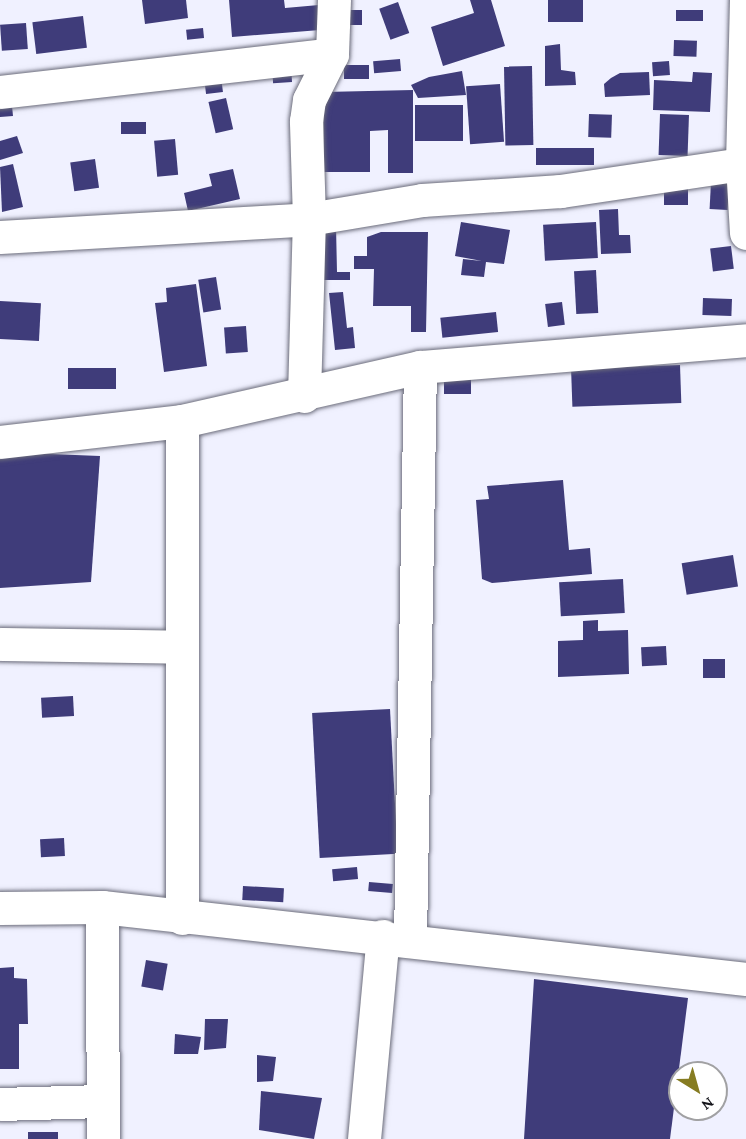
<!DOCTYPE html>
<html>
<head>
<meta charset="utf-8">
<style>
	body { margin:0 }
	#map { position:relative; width:746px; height:1139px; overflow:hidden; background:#f0f1ff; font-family:"Crimson Pro",serif }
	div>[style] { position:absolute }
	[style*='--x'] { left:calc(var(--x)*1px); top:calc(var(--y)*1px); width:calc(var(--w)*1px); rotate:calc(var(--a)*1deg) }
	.building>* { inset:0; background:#3f3c7a; transform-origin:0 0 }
	.roads { filter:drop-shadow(0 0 2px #6b6c7b) drop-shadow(0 0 2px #6b6c7b) }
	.street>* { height:33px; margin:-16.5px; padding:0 16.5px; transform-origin:16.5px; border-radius:16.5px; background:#fff }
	span { translate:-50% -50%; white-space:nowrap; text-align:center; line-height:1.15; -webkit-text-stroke:6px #fff; paint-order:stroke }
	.north { position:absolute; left:668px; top:1061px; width:60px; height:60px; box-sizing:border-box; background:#fff; border:2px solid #a1a1a3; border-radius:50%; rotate:143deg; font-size:16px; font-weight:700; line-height:24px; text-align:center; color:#14141a }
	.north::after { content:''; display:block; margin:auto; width:21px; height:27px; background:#867c22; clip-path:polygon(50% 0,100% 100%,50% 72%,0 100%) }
</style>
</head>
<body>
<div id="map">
	<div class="building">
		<i style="clip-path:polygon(142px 0,186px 0,188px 18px,145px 24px)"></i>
		<i style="clip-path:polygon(229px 0,284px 0,285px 8px,319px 5px,320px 30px,232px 37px)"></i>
		<i style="clip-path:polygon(470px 0,491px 0,505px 46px,443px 66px,431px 27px,474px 13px)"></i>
		<i style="left:548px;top:0;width:35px;height:22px"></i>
		<i style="left:398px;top:2px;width:33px;height:20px;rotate:70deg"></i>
		<i style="left:342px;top:10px;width:20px;height:15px"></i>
		<i style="left:676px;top:10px;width:27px;height:11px"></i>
		<i style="left:83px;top:16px;width:32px;height:51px;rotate:83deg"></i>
		<i style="left:26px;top:23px;width:26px;height:26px;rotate:86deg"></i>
		<i style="left:203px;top:28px;width:10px;height:17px;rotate:84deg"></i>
		<i style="left:674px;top:40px;width:23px;height:16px;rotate:2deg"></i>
		<i style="clip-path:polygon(560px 44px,561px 70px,575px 72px,576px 85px,545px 86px,545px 46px)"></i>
		<i style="left:400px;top:59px;width:12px;height:27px;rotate:85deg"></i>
		<i style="left:669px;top:61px;width:14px;height:17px;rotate:86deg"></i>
		<i style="left:369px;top:65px;width:14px;height:25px;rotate:90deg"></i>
		<i style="left:532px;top:66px;width:79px;height:28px;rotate:89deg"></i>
		<i style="left:291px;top:67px;width:15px;height:19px;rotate:86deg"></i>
		<i style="clip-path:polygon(462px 71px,466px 95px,418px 98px,411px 85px,429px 77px)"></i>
		<i style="clip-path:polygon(649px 72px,650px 95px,605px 97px,604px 84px,611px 78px,620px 73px)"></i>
		<i style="clip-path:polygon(693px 72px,712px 73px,710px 112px,653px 110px,654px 80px,692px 82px)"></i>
		<i style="left:221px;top:76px;width:16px;height:17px;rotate:83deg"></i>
		<i style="left:500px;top:84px;width:58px;height:34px;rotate:86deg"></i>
		<i style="clip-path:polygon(413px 90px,413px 173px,388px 173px,388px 130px,370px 131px,370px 172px,324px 172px,324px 92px)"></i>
		<i style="clip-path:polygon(11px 96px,13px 116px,0 117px,0 98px)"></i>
		<i style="left:226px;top:98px;width:32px;height:18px;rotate:77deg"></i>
		<i style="left:415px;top:105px;width:48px;height:36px"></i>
		<i style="left:589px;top:114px;width:23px;height:23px;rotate:2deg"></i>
		<i style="left:660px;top:114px;width:29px;height:41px;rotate:2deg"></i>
		<i style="left:146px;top:122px;width:12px;height:25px;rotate:90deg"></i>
		<i style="clip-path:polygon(17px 136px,23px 153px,0 160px,0 141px)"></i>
		<i style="left:175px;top:139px;width:36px;height:21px;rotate:85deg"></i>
		<i style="left:594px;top:148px;width:17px;height:58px;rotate:90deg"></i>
		<i style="left:95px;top:159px;width:29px;height:25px;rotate:82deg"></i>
		<i style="clip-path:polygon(13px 164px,23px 207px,2px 212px,0 167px)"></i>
		<i style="clip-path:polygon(233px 169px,240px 199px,188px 211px,184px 193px,212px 186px,209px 174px)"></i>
		<i style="left:711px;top:182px;width:18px;height:27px;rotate:3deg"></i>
		<i style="left:664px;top:185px;width:24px;height:20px"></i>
		<i style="clip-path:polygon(618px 209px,619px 235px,630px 235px,631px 253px,601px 254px,599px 210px)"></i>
		<i style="clip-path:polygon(461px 222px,510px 230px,504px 264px,486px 262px,484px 277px,461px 275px,463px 259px,482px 261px,455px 256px)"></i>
		<i style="left:596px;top:222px;width:36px;height:53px;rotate:87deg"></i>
		<i style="clip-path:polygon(322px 226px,336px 226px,337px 272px,350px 272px,350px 280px,322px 280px)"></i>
		<i style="clip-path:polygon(381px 232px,428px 232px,426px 332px,411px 332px,411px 306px,373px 306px,374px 269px,354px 269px,354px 256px,367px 256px,367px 237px)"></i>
		<i style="left:731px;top:246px;width:23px;height:21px;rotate:83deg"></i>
		<i style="left:596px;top:270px;width:43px;height:22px;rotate:87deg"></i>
		<i style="left:216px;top:277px;width:33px;height:18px;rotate:81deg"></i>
		<i style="clip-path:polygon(196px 284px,207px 366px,164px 372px,155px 303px,167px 302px,166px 288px)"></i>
		<i style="clip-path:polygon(343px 292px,347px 328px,353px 327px,355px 348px,335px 350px,329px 293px)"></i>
		<i style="left:703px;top:298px;width:29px;height:17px;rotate:2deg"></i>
		<i style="left:0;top:301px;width:41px;height:38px;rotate:3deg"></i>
		<i style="left:562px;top:302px;width:23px;height:17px;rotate:83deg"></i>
		<i style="left:496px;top:312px;width:20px;height:56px;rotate:84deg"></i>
		<i style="left:246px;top:326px;width:26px;height:22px;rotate:86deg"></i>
		<i style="left:680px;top:365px;width:38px;height:109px;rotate:88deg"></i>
		<i style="left:116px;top:368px;width:21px;height:48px;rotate:90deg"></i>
		<i style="left:444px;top:371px;width:27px;height:23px"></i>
		<i style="clip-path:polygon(0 452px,100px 456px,91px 582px,0 588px)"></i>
		<i style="clip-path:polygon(563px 480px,569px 550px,590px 548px,592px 574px,492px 583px,482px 579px,476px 500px,489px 499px,487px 486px)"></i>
		<i style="left:733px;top:555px;width:32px;height:52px;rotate:81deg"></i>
		<i style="left:623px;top:579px;width:34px;height:64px;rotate:87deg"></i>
		<i style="clip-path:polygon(598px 620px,598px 631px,628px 630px,629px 674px,558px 677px,558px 641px,583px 640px,583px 621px)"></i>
		<i style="left:666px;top:646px;width:19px;height:25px;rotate:87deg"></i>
		<i style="left:703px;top:659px;width:22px;height:19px"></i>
		<i style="left:73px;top:696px;width:20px;height:32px;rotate:87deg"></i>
		<i style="left:390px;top:709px;width:145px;height:78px;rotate:87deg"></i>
		<i style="left:64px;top:838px;width:18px;height:24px;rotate:87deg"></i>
		<i style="left:357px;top:867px;width:12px;height:25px;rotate:85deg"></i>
		<i style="left:369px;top:882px;width:24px;height:9px;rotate:5deg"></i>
		<i style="left:243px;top:886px;width:41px;height:14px;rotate:3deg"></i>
		<i style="left:146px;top:960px;width:22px;height:27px;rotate:10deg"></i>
		<i style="clip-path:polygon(14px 967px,14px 978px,27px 979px,28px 1024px,19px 1024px,19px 1069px,0 1069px,0 968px)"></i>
		<i style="clip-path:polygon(534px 979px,688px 998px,670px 1139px,524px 1139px)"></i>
		<i style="clip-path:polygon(205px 1019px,228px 1019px,226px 1048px,204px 1050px)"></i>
		<i style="clip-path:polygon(175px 1034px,201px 1037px,198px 1054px,174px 1054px)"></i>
		<i style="clip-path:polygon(257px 1055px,276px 1057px,273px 1081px,257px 1082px)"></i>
		<i style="clip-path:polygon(261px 1091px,322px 1098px,314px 1139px,259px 1130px)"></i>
		<i style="left:28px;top:1132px;width:30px;height:7px"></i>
	</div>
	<div class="roads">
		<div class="street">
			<i style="--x:746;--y:0;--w:164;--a:91.4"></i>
			<i style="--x:742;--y:164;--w:69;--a:86.7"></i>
			<i style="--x:0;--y:92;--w:334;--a:-6.5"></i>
			<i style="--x:332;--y:54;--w:54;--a:-87.9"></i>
			<i style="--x:0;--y:237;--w:310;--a:-3.3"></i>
			<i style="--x:309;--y:219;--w:115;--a:-9.5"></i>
			<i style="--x:422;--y:200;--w:139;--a:-3.7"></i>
			<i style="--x:561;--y:191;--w:183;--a:-8.5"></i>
			<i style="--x:304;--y:396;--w:177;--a:-88.4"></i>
			<i style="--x:309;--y:219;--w:98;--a:-91.8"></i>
			<i style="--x:306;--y:121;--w:21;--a:-82"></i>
			<i style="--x:309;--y:100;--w:51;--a:-63.4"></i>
			<i style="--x:0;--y:442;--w:183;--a:-6.6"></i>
			<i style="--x:182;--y:421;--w:244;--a:-12.8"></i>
			<i style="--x:420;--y:367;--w:327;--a:-4.7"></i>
			<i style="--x:0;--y:644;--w:182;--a:0.9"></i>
			<i style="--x:102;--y:907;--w:232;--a:89.8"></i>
			<i style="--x:0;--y:908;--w:102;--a:-0.6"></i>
			<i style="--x:102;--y:907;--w:648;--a:6.38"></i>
			<i style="--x:182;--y:918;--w:497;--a:-90"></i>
			<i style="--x:410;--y:939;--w:572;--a:-89"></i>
			<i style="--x:0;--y:1104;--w:103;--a:-1.7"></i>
			<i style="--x:364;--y:1139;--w:204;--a:-84.7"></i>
		</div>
	</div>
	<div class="north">N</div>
</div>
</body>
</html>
